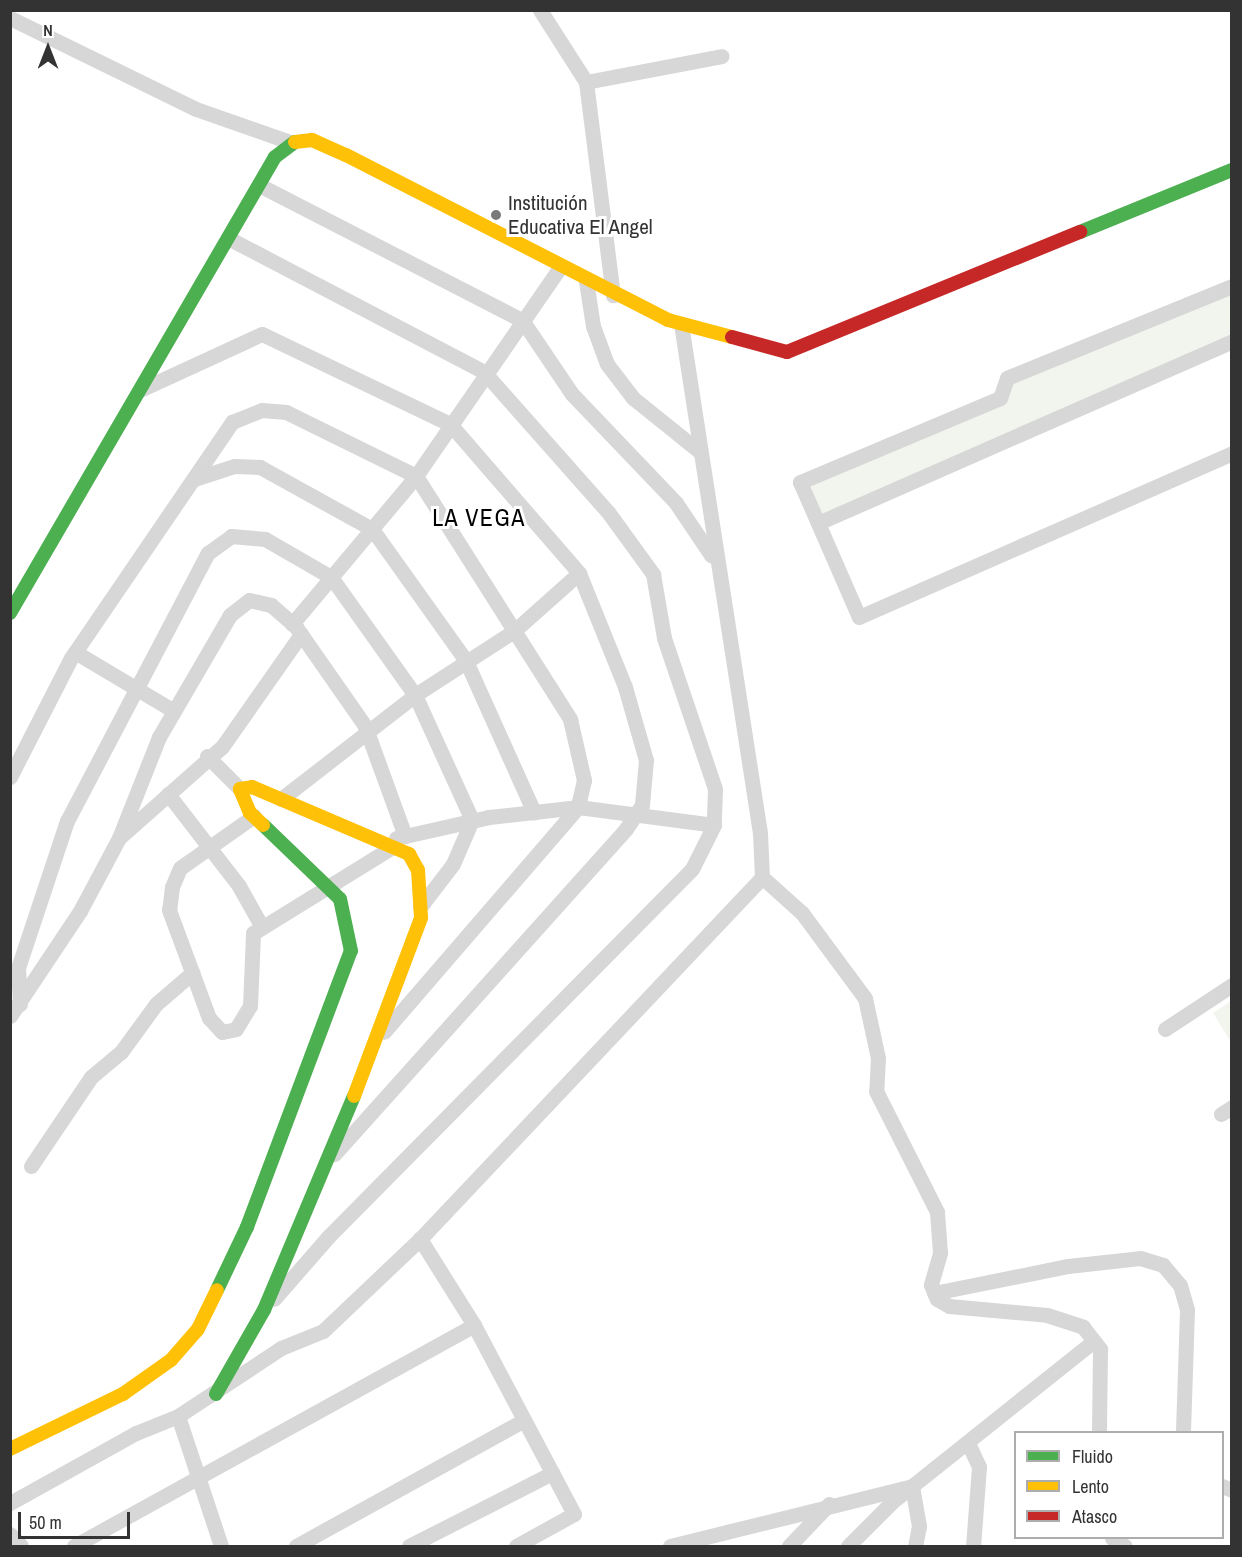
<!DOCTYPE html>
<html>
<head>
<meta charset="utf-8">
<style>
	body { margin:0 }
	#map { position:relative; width:1242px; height:1557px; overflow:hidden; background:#fff; font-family:"Archivo Narrow",sans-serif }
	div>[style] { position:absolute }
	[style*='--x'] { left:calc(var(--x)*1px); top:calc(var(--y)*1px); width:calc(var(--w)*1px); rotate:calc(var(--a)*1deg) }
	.green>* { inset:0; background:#f1f5ed }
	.street>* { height:15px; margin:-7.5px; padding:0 7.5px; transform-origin:7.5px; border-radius:7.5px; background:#d7d7d7 }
	.fast>* { height:14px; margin:-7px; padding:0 7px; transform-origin:7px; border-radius:7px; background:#4caf50 }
	.slow>* { height:14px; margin:-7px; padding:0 7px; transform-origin:7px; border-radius:7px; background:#ffc107 }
	.jam>* { height:14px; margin:-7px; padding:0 7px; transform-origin:7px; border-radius:7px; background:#c62828 }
	.dots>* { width:16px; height:16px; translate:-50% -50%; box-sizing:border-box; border:3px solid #fff; border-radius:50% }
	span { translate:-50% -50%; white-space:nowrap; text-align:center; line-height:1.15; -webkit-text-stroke:6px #fff; paint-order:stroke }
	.poi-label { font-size:21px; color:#333 }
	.left { translate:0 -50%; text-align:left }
	.quarter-label { font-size:24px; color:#000; letter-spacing:1.5px }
	.frame { position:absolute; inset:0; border:12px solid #333; pointer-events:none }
	.legend { position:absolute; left:1014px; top:1431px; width:210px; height:108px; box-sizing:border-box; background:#fff; border:2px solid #adadad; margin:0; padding:8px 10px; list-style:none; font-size:18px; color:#333 }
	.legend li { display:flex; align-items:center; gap:12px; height:30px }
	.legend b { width:30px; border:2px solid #adadad }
	.north { position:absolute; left:18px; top:18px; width:60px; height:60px; -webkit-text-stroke:4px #fff; paint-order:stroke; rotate:0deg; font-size:16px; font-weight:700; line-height:24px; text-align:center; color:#333 }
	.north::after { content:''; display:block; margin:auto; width:21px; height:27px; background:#333; clip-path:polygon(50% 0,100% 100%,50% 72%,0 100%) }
	.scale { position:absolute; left:18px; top:1512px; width:112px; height:27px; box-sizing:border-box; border:3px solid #333; border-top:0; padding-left:8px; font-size:18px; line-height:21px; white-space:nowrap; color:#333; -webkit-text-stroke:4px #fff; paint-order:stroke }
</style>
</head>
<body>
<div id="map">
	<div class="green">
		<i style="clip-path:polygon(1230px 293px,1231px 336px,820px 516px,811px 486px,1004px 403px,1012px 383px)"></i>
		<i style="clip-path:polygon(1231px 1001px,1231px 1042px,1213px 1013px)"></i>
	</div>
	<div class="street">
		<i style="--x:540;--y:10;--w:85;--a:57.4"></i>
		<i style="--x:586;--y:82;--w:215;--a:82.8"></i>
		<i style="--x:10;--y:18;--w:207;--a:26.1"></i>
		<i style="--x:196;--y:109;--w:100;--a:19.3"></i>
		<i style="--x:586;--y:82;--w:138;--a:-10.8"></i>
		<i style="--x:259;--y:185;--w:296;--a:27.2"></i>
		<i style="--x:522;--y:320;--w:89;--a:56"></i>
		<i style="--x:572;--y:394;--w:151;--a:46.3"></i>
		<i style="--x:676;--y:503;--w:63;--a:56.1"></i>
		<i style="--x:228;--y:238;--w:289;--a:27.6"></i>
		<i style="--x:484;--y:372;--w:187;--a:48.5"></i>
		<i style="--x:608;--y:512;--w:77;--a:54"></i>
		<i style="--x:653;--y:574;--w:65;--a:80.2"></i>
		<i style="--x:664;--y:638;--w:159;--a:71.3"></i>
		<i style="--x:715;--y:789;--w:36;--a:92"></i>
		<i style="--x:714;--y:825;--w:49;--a:116.6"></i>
		<i style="--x:692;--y:869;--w:518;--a:134.69"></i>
		<i style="--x:328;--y:1237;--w:82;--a:131.1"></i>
		<i style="--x:586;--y:281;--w:46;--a:81.2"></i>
		<i style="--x:593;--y:326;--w:40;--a:69.8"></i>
		<i style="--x:607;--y:364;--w:43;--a:52.6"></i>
		<i style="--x:633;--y:398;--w:85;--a:38.8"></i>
		<i style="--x:1232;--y:286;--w:243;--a:157.8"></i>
		<i style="--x:1007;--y:378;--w:21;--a:109"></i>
		<i style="--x:1000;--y:398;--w:217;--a:157.2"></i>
		<i style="--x:800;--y:482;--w:147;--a:66.4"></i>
		<i style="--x:859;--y:617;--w:407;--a:-23.7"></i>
		<i style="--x:140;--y:390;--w:134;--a:-24.7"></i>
		<i style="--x:262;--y:334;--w:208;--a:25.6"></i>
		<i style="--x:450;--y:424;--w:197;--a:49.1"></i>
		<i style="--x:579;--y:573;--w:123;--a:68"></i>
		<i style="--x:625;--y:687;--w:76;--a:74"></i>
		<i style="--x:646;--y:760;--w:45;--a:95.1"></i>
		<i style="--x:642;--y:805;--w:29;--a:124"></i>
		<i style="--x:626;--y:829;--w:437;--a:131.9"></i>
		<i style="--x:194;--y:479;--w:42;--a:-18"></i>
		<i style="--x:234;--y:466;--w:26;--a:2"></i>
		<i style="--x:260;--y:467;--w:128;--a:29"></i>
		<i style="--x:372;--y:529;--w:162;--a:54.5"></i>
		<i style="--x:466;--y:661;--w:166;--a:65.8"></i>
		<i style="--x:818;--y:523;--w:452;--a:-23.7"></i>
		<i style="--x:292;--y:624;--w:193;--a:-50"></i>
		<i style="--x:416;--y:476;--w:254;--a:-55.4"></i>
		<i style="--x:75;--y:652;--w:115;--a:30.8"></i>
		<i style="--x:207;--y:756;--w:47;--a:45"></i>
		<i style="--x:10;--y:777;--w:134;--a:-62.9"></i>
		<i style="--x:71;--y:658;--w:286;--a:-55.7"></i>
		<i style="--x:232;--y:422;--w:32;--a:-22"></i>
		<i style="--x:262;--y:410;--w:24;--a:5"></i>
		<i style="--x:286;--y:412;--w:145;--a:26.2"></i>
		<i style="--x:416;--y:476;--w:288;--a:57.6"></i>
		<i style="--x:570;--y:719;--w:63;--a:77.1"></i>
		<i style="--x:584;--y:780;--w:28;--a:103"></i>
		<i style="--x:578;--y:807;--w:297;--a:130.8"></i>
		<i style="--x:168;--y:794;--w:116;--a:52.3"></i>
		<i style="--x:239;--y:886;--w:47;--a:60.7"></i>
		<i style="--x:281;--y:799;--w:170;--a:-37.8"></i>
		<i style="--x:415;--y:695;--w:118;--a:-32.9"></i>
		<i style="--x:514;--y:631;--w:87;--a:-41.7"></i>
		<i style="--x:254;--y:816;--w:90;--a:144.9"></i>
		<i style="--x:180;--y:868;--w:21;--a:113"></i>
		<i style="--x:172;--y:887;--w:23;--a:97"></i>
		<i style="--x:169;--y:910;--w:115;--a:69.7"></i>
		<i style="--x:209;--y:1018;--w:19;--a:47"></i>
		<i style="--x:222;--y:1032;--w:14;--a:-12"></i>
		<i style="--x:236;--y:1029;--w:27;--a:-59"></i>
		<i style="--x:250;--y:1006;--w:73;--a:-87.6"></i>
		<i style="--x:253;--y:933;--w:166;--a:-31.7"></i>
		<i style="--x:119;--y:838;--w:109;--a:-68.4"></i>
		<i style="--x:159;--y:737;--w:141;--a:-59.8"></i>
		<i style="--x:230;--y:615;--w:24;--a:-38"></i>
		<i style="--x:249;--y:600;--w:23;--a:13"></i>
		<i style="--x:271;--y:605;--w:33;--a:41"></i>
		<i style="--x:296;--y:627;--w:121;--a:55.1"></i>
		<i style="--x:365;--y:726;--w:117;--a:70"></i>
		<i style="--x:396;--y:838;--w:95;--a:-12.7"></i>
		<i style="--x:489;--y:817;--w:90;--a:-6.4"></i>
		<i style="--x:578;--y:807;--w:137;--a:7.5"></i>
		<i style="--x:762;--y:877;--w:54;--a:42"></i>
		<i style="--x:802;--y:913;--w:106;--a:53.5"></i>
		<i style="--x:865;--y:998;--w:61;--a:77.8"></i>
		<i style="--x:878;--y:1058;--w:33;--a:93"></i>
		<i style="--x:876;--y:1091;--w:136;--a:63.2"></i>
		<i style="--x:937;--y:1212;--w:41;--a:85.8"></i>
		<i style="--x:940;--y:1253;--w:33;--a:106"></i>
		<i style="--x:931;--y:1285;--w:15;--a:67"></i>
		<i style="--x:937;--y:1299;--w:14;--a:30"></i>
		<i style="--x:949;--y:1306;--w:98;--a:5.2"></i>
		<i style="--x:1047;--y:1315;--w:38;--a:18"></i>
		<i style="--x:1083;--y:1327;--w:28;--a:52"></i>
		<i style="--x:1100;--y:1349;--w:83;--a:90.7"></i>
		<i style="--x:20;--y:1004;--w:36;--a:-93"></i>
		<i style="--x:18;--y:968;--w:155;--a:-71.6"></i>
		<i style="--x:67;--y:821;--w:303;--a:-62.3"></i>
		<i style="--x:208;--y:553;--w:29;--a:-36"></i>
		<i style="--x:231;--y:536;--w:34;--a:5"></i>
		<i style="--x:265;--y:539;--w:76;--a:29.9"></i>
		<i style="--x:331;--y:577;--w:145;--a:54.6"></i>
		<i style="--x:415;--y:695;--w:137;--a:65.5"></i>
		<i style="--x:472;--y:820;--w:48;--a:113.4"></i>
		<i style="--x:453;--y:864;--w:54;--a:127.5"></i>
		<i style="--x:10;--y:1016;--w:126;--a:-56.3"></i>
		<i style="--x:80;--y:911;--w:83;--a:-61.9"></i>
		<i style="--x:119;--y:838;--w:137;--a:-41.5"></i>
		<i style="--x:222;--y:747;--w:138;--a:-55"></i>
		<i style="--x:1165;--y:1029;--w:80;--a:-33.3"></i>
		<i style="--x:1221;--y:1114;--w:13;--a:-32"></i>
		<i style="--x:31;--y:1166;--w:107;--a:-56"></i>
		<i style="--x:91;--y:1077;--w:39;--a:-40"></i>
		<i style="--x:121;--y:1052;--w:59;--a:-53.9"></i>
		<i style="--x:156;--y:1004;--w:48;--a:-40.7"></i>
		<i style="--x:934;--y:1293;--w:137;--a:-11.4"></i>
		<i style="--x:1068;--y:1266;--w:72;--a:-6.3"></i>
		<i style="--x:1140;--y:1258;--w:24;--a:17"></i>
		<i style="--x:1163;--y:1265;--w:26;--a:50"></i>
		<i style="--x:1180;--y:1285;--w:26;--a:74"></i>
		<i style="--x:1187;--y:1310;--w:122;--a:91.9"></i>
		<i style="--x:178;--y:1416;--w:137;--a:71.7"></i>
		<i style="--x:968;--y:1443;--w:26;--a:65"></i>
		<i style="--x:979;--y:1467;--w:79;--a:94.3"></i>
		<i style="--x:1222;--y:1486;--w:11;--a:22"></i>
		<i style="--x:10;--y:1503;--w:144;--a:-29.1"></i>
		<i style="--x:136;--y:1433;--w:45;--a:-22"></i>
		<i style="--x:178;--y:1416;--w:123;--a:-33.4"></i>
		<i style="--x:281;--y:1348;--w:45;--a:-22"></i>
		<i style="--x:323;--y:1331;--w:134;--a:-43.5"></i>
		<i style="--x:10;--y:1534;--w:16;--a:47"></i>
		<i style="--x:1112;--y:1538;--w:15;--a:32"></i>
		<i style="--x:74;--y:1546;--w:457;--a:-28.9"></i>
		<i style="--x:296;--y:1546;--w:260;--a:-28.9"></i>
		<i style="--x:409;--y:1546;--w:161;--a:-27"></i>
		<i style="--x:516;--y:1546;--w:66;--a:-28.9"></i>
		<i style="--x:574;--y:1514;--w:214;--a:-117.9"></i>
		<i style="--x:474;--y:1325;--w:102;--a:-122.1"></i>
		<i style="--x:420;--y:1239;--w:498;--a:-46.6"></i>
		<i style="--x:762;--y:877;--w:44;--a:-92.6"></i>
		<i style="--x:760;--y:833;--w:515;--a:-98.82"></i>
		<i style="--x:670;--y:1546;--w:249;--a:-13.9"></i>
		<i style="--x:912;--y:1486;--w:41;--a:80.1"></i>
		<i style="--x:919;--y:1526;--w:20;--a:101"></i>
		<i style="--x:789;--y:1546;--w:58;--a:-46.4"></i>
		<i style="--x:848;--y:1546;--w:62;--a:-45"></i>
		<i style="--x:892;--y:1502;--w:258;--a:-38.6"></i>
	</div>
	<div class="fast">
		<i style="--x:1080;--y:232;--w:164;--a:-22.2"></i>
		<i style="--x:10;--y:613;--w:527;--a:-59.84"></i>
		<i style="--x:275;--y:157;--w:25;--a:-37"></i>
		<i style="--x:217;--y:1290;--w:70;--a:-64.5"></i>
		<i style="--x:247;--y:1227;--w:295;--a:-69.4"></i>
		<i style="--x:351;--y:951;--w:53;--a:-101.9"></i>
		<i style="--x:340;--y:899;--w:107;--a:-136.1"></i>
		<i style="--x:216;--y:1394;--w:97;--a:-60.3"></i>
		<i style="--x:264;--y:1310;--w:232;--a:-67.2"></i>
	</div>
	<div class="slow">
		<i style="--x:295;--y:142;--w:17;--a:-7"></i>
		<i style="--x:312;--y:140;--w:37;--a:24"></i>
		<i style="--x:346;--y:155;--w:362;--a:27.1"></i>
		<i style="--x:668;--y:320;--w:66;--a:14.9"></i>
		<i style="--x:263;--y:825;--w:18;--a:-137"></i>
		<i style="--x:250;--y:813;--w:26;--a:-113"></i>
		<i style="--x:240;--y:789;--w:12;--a:-9"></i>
		<i style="--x:252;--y:787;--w:171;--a:23.1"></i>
		<i style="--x:409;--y:854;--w:18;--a:61"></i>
		<i style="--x:418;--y:870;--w:48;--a:86.4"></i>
		<i style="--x:421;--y:918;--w:190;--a:110.6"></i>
		<i style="--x:10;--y:1449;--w:126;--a:-26"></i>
		<i style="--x:123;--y:1394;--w:59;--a:-35.3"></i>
		<i style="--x:171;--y:1360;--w:41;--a:-48.9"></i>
		<i style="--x:198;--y:1329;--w:43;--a:-64"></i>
	</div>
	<div class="jam">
		<i style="--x:732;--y:337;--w:57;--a:15.3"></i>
		<i style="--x:787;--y:352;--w:317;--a:-22.3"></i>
	</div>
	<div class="dots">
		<i style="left:496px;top:215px;background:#7a7a7a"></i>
	</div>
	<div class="poi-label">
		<span class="left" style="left:508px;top:215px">Institución<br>Educativa El Angel</span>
	</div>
	<div class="quarter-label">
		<span style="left:479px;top:518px">LA VEGA</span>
	</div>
	<div class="frame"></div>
	<ul class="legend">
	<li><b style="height:8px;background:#4caf50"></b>Fluido</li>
	<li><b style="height:8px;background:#ffc107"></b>Lento</li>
	<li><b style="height:8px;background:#c62828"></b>Atasco</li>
	</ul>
	<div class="north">N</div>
	<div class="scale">50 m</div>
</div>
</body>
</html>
